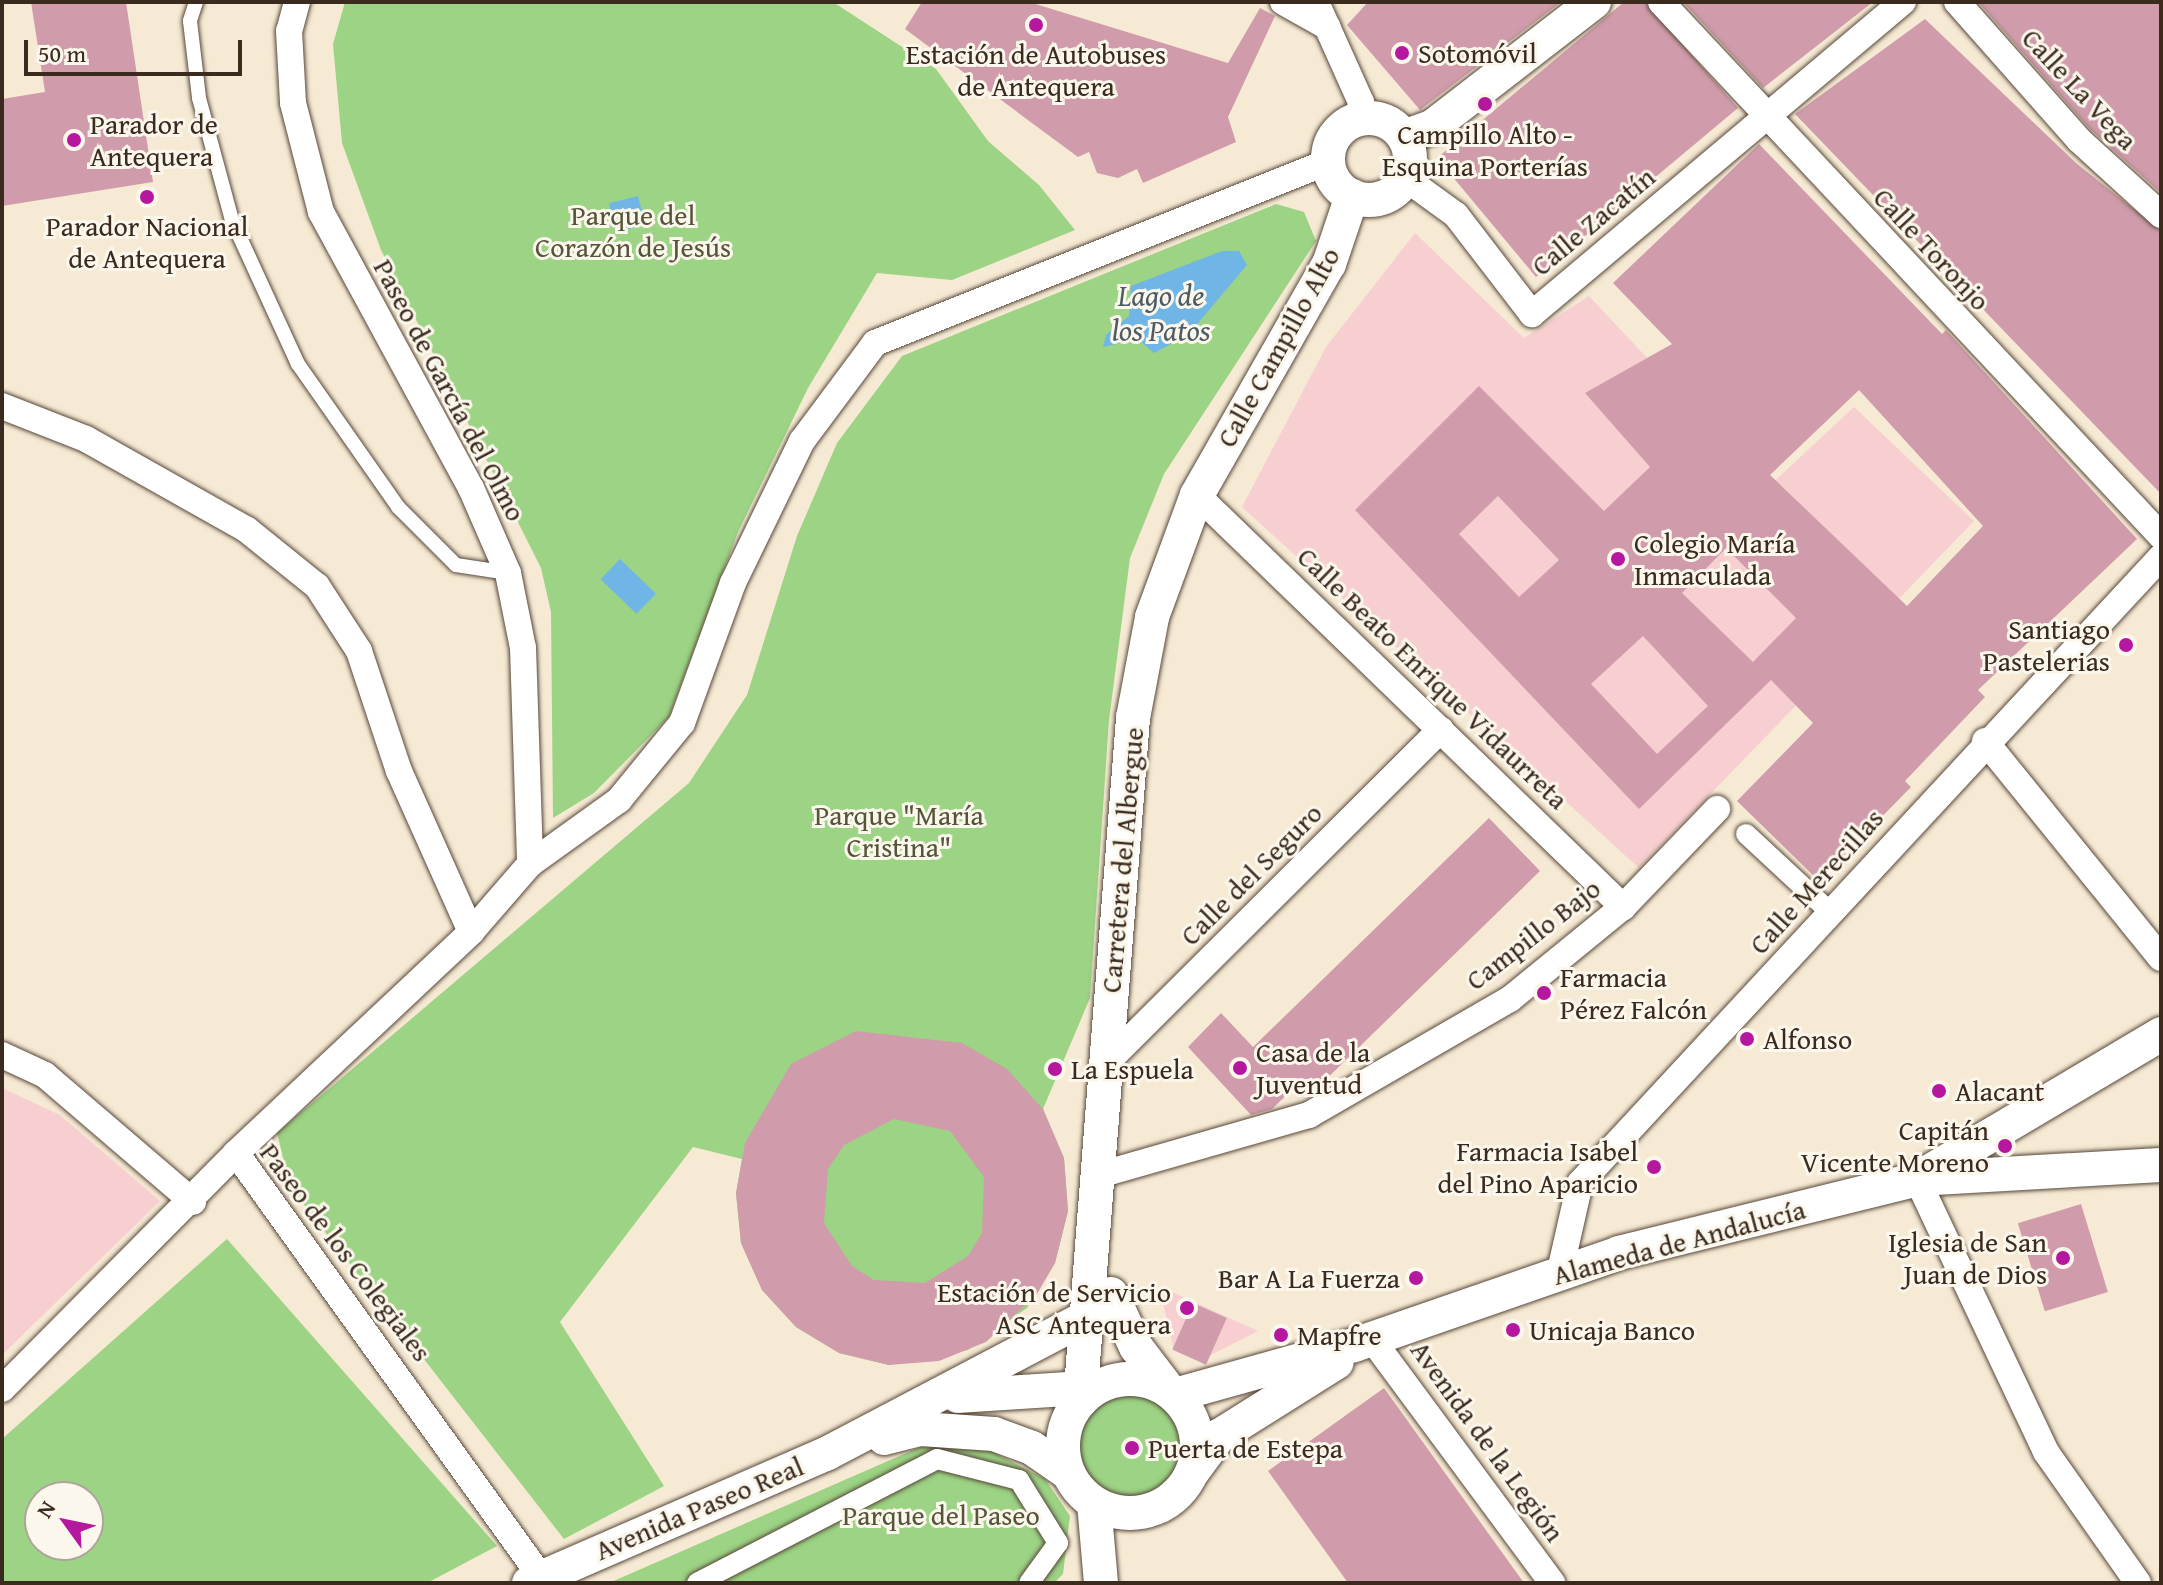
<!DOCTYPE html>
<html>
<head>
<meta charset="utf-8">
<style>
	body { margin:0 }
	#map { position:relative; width:2163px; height:1585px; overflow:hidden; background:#f6ead4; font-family:"Gentium Book Plus",serif }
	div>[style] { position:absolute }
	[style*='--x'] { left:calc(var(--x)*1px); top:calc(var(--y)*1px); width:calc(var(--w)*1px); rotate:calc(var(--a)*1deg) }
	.built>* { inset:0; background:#f7cfd0 }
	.green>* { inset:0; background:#9cd384 }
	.round { border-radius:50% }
	.water>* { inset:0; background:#6fb6e6; transform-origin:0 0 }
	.building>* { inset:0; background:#d09cab; transform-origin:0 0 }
	.roads { filter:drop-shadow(0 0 2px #574739) drop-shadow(0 0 2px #574739) }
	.service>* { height:14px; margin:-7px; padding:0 7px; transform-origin:7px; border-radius:7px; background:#fff }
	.pedestrian>* { height:20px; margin:-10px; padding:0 10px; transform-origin:10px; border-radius:10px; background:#fff }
	.minor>* { height:26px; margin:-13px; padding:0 13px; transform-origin:13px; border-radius:13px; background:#fff }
	.tertiary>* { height:34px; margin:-17px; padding:0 17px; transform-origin:17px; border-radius:17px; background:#fff }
	.tertiary>.ring { margin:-17px; padding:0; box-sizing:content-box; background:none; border:34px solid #fff; border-radius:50% }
	.dots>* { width:22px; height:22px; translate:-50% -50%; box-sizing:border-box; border:4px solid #fbf7ec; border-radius:50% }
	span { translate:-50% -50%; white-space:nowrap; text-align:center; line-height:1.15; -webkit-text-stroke:6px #fbf7ec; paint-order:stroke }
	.poi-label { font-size:28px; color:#3b2a1e }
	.left { translate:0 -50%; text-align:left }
	.right { translate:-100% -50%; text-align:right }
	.street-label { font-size:28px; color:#3b2a1e }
	.park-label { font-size:28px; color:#535438 }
	.water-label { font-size:30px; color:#4d5b64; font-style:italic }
	.frame { position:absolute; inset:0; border:4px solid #3b2a1e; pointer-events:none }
	.north { position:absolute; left:24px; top:1481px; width:80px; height:80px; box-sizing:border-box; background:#fbf7ec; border:2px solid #aea59a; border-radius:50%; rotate:303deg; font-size:22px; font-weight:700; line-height:32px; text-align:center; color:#3b2a1e }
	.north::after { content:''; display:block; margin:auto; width:28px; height:36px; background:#b5179e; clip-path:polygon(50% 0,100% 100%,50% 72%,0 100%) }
	.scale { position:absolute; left:24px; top:40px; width:218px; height:36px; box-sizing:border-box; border:4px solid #3b2a1e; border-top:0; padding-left:10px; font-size:24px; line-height:28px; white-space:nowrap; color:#3b2a1e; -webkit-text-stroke:6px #fbf7ec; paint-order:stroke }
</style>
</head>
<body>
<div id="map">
	<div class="built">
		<i style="clip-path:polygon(1415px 233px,1524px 338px,1589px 296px,1768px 487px,1854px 407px,1974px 521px,1639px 868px,1242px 507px,1326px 347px)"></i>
		<i style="clip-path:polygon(2px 1088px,60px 1115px,160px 1201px,2px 1355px)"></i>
		<i style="clip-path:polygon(1159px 1286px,1258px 1331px,1203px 1359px,1173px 1346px)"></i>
	</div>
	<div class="green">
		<i style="clip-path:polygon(345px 2px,833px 2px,936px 69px,988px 141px,1039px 185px,1075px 230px,952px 280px,877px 273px,808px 388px,738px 532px,669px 717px,594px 793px,553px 818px,551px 612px,541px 568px,381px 250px,342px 143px,333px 44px)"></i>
		<i style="clip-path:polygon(1276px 204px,1304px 212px,1316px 241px,1164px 474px,1130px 558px,1109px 720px,1090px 998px,1043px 1109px,1064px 1158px,1068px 1211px,1055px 1263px,1027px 1308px,968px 1350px,889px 1365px,839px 1353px,796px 1327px,762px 1290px,741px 1243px,736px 1193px,742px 1159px,693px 1147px,560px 1322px,664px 1486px,564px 1539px,290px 1187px,277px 1133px,689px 783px,747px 695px,797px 536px,837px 443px,902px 356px)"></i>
		<i style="clip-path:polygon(evenodd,227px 1239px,497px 1546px,427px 1583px,2px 1583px,2px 1439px,227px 1239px,88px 1497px,88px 1545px,40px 1545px,40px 1497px,88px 1497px)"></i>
		<i class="round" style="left:1074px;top:1390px;width:112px;height:112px"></i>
		<i style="clip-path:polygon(927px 1444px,989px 1450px,1045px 1479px,1070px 1516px,1063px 1574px,1054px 1583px,609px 1583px)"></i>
	</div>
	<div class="water">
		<i style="left:638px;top:196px;width:30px;height:30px;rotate:76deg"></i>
		<i style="clip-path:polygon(1222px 251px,1239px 251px,1247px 265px,1188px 335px,1154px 353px,1138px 339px,1103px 347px,1106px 335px,1129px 316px,1131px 286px)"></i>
		<i style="left:620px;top:559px;width:50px;height:28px;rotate:44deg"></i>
	</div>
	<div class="building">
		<i style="clip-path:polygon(31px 2px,126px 2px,153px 182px,2px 206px,2px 99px,45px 92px)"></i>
		<i style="clip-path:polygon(922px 2px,1029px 2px,1228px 63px,1260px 8px,1275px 16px,1228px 117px,1236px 142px,1143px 183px,1137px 169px,1118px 178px,1097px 173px,1089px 152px,1078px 157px,905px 29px)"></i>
		<i style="clip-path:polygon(1368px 2px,1561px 2px,1420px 110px,1347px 25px)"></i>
		<i style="clip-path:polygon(1624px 2px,1645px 2px,1738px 108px,1536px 277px,1437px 158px)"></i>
		<i style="clip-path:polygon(1683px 2px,1873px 2px,1763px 88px)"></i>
		<i style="clip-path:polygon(1978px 2px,2161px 2px,2161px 193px,2090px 129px)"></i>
		<i style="clip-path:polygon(1925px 19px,2076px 163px,2161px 231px,2161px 494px,1795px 114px)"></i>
		<i style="clip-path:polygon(evenodd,1759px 144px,1942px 334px,1946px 330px,2137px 539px,1978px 690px,1985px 697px,1905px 781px,1911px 787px,1819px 881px,1737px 801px,1813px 723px,1771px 680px,1639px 809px,1355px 510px,1479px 386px,1604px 511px,1650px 467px,1585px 393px,1672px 344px,1613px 283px,1759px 144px,1859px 390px,1983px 526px,1907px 606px,1770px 475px,1859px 390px,1759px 144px,1498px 496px,1559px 560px,1519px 597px,1459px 534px,1498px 496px,1759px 144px,1726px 548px,1796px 618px,1753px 662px,1682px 593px,1726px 548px,1759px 144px,1643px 636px,1708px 706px,1657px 754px,1591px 684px,1643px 636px)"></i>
		<i style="clip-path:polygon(1489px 818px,1540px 871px,1314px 1091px,1303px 1079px,1272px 1109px,1251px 1115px,1188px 1047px,1221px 1013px,1253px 1047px)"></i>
		<i style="clip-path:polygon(evenodd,856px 1031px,962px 1043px,1007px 1069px,1043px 1109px,1064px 1158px,1068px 1211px,1055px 1263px,1037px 1294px,986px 1342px,939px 1361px,889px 1365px,839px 1353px,796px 1327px,762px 1290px,741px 1243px,736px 1193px,745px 1143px,791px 1064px,856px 1031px,894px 1119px,950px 1131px,984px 1177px,982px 1233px,968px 1256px,925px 1283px,874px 1280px,852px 1266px,824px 1223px,828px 1169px,844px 1145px,894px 1119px)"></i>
		<i style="left:2081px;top:1204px;width:92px;height:66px;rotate:73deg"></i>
		<i style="left:1193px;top:1303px;width:37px;height:51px;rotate:24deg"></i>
		<i style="clip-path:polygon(1384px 1388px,1524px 1583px,1348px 1583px,1268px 1471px)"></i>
	</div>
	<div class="roads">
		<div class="service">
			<i style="--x:196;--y:2;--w:20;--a:108"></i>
			<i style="--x:190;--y:21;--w:78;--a:83.3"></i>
			<i style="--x:199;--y:98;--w:126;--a:74.9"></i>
			<i style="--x:232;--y:220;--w:158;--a:65.4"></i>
			<i style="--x:298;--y:364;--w:174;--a:55"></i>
			<i style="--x:398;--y:507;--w:82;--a:45"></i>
			<i style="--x:456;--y:565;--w:53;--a:8.7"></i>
		</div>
		<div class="pedestrian">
			<i style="--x:1746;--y:834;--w:116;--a:42.9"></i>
			<i style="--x:697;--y:1583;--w:270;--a:-27.3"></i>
			<i style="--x:937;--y:1459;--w:85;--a:14.4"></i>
			<i style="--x:1019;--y:1480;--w:74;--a:58.2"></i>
			<i style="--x:1058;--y:1543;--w:49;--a:125.9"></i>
		</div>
		<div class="minor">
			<i style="--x:297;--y:2;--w:30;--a:105"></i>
			<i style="--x:289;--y:31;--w:72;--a:86.8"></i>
			<i style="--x:293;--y:103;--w:113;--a:75.6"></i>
			<i style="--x:321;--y:212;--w:314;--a:61.5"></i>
			<i style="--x:471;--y:488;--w:93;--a:66.5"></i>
			<i style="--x:508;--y:573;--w:76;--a:78.7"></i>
			<i style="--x:523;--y:648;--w:216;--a:88.1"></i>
			<i style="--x:1283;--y:2;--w:51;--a:29.1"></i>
			<i style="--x:1316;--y:2;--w:110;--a:65.8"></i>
			<i style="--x:1361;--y:102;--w:17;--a:97"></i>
			<i style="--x:1661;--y:2;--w:732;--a:46.88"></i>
			<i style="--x:1957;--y:2;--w:184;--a:48.5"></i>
			<i style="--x:2079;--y:140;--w:111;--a:42.4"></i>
			<i style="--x:1405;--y:178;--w:63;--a:36"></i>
			<i style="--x:1456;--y:215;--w:125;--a:52.5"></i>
			<i style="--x:1532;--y:314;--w:485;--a:-40.1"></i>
			<i style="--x:2;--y:406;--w:90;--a:21.4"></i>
			<i style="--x:86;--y:439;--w:184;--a:29.4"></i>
			<i style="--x:246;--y:529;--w:91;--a:38.8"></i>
			<i style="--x:317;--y:586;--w:77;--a:57.1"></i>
			<i style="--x:359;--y:651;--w:126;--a:71.6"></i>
			<i style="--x:399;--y:771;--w:176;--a:65.9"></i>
			<i style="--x:1197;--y:495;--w:593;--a:44.04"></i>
			<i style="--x:1985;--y:741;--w:279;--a:51"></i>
			<i style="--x:2;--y:1055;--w:47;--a:24.9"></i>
			<i style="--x:45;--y:1075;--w:195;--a:40.6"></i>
			<i style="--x:1105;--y:1064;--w:474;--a:-44.9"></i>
			<i style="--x:236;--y:1153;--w:323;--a:-43.2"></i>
			<i style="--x:471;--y:932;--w:90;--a:-49.1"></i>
			<i style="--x:530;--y:864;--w:110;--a:-35.7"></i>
			<i style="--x:619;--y:800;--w:99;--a:-50.7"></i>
			<i style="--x:682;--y:723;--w:149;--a:-70"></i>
			<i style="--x:733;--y:583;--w:158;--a:-64.1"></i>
			<i style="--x:802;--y:441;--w:122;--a:-53.3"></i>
			<i style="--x:875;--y:343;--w:488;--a:-21.8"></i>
			<i style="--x:1096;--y:1176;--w:222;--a:-16"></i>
			<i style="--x:1309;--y:1115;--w:232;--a:-30"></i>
			<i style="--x:1510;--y:999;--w:146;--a:-39.2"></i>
			<i style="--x:1623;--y:907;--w:136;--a:-46.2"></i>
			<i style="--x:1917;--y:1179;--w:302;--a:64.7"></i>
			<i style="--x:2046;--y:1452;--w:160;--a:54.9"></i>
			<i style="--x:1560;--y:1271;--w:90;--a:-77.2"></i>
			<i style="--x:1580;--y:1183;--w:854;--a:-47.14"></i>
			<i style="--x:1371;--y:1338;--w:305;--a:53.5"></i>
			<i style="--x:2;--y:1389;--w:332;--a:-45.2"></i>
			<i style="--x:236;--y:1153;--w:522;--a:54.27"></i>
		</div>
		<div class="tertiary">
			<i class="ring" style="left:1328px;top:118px;width:48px;height:48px"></i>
			<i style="--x:1404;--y:137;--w:30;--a:-20"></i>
			<i style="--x:1432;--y:127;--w:205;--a:-37.7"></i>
			<i style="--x:1917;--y:1179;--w:244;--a:-3.3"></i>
			<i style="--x:1111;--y:1294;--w:59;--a:64.7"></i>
			<i style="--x:1136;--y:1347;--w:53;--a:52.7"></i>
			<i class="ring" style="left:1063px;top:1379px;width:100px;height:100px"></i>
			<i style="--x:1175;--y:1395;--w:186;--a:-15.6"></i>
			<i style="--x:1354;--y:1345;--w:281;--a:-19.1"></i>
			<i style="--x:1619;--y:1253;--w:307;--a:-13.9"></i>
			<i style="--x:1917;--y:1179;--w:284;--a:-30.7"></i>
			<i style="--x:958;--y:1396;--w:139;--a:-3.7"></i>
			<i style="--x:1080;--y:1401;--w:685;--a:-85.56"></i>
			<i style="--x:1133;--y:718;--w:103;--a:-79.3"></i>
			<i style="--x:1152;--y:617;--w:130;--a:-69.8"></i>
			<i style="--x:1197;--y:495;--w:266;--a:-60.3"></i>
			<i style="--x:1329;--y:264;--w:72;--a:-71.3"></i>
			<i style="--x:884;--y:1438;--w:38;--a:-14"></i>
			<i style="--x:921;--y:1429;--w:73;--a:3.9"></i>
			<i style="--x:994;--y:1434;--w:40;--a:20.2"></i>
			<i style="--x:1032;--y:1448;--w:44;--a:34.8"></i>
			<i style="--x:1193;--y:1471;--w:44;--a:-53.4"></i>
			<i style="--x:1219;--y:1436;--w:139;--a:-32.1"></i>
			<i style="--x:1094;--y:1503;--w:80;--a:85"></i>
			<i style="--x:529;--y:1583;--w:324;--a:-23.5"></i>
			<i style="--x:826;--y:1454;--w:307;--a:-27.7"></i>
			<i style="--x:1098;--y:1311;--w:22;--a:5"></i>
		</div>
	</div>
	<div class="dots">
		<i style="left:1036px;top:25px;background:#b5179e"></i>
		<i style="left:1402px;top:53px;background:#b5179e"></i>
		<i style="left:1485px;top:104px;background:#b5179e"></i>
		<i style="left:74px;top:140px;background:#b5179e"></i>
		<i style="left:147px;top:197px;background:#b5179e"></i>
		<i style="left:1618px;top:559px;background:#b5179e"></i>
		<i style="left:2126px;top:645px;background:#b5179e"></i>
		<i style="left:1544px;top:993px;background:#b5179e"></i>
		<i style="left:1747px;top:1039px;background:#b5179e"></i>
		<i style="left:1240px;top:1068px;background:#b5179e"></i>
		<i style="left:1055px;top:1069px;background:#b5179e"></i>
		<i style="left:1939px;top:1091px;background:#b5179e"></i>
		<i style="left:2005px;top:1146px;background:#b5179e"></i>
		<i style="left:1654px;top:1167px;background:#b5179e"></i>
		<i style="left:2063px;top:1258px;background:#b5179e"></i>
		<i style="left:1416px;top:1278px;background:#b5179e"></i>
		<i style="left:1187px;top:1308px;background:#b5179e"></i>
		<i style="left:1513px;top:1330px;background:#b5179e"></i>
		<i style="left:1281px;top:1335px;background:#b5179e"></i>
		<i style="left:1132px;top:1448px;background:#b5179e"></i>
	</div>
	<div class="poi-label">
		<span class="left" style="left:1418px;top:53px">Sotomóvil</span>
		<span style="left:1036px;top:70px">Estación de Autobuses<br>de Antequera</span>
		<span class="left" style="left:90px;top:140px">Parador de<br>Antequera</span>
		<span style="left:1485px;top:150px">Campillo Alto -<br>Esquina Porterías</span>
		<span style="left:147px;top:242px">Parador Nacional<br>de Antequera</span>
		<span class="left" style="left:1634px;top:559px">Colegio María<br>Inmaculada</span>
		<span class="right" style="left:2110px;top:645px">Santiago<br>Pastelerias</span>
		<span class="left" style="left:1560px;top:993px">Farmacia<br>Pérez Falcón</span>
		<span class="left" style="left:1763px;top:1039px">Alfonso</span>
		<span class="left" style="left:1256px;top:1068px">Casa de la<br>Juventud</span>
		<span class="left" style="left:1071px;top:1069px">La Espuela</span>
		<span class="left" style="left:1955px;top:1091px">Alacant</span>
		<span class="right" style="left:1989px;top:1146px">Capitán<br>Vicente Moreno</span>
		<span class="right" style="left:1638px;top:1167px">Farmacia Isabel<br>del Pino Aparicio</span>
		<span class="right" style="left:2047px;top:1258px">Iglesia de San<br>Juan de Dios</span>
		<span class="right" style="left:1400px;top:1278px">Bar A La Fuerza</span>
		<span class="right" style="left:1171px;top:1308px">Estación de Servicio<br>ASC Antequera</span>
		<span class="left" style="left:1529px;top:1330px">Unicaja Banco</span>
		<span class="left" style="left:1297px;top:1335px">Mapfre</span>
		<span class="left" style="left:1148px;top:1448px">Puerta de Estepa</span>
	</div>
	<div class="street-label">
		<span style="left:2080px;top:89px;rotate:47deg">Calle La Vega</span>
		<span style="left:1593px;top:221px;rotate:-40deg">Calle Zacatín</span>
		<span style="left:1932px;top:249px;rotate:47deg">Calle Toronjo</span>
		<span style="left:1278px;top:347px;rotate:-61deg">Calle Campillo Alto</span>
		<span style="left:450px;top:390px;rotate:62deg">Paseo de García del Olmo</span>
		<span style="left:1433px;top:678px;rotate:44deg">Calle Beato Enrique Vidaurreta</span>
		<span style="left:1122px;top:860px;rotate:-85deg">Carretera del Albergue</span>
		<span style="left:1251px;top:874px;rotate:-45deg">Calle del Seguro</span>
		<span style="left:1816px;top:881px;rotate:-48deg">Calle Merecillas</span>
		<span style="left:1533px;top:934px;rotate:-38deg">Campillo Bajo</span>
		<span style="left:1679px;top:1242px;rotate:-15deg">Alameda de Andalucía</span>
		<span style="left:346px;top:1252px;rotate:53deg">Paseo de los Colegiales</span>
		<span style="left:1488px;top:1441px;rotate:54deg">Avenida de la Legión</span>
		<span style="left:699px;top:1508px;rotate:-23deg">Avenida Paseo Real</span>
	</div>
	<div class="park-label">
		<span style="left:633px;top:231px">Parque del<br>Corazón de Jesús</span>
		<span style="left:899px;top:831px">Parque "María<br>Cristina"</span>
		<span style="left:941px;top:1515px">Parque del Paseo</span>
	</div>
	<div class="water-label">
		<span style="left:1161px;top:312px">Lago de<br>los Patos</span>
	</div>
	<div class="frame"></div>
	<div class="north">N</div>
	<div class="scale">50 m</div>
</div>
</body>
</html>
